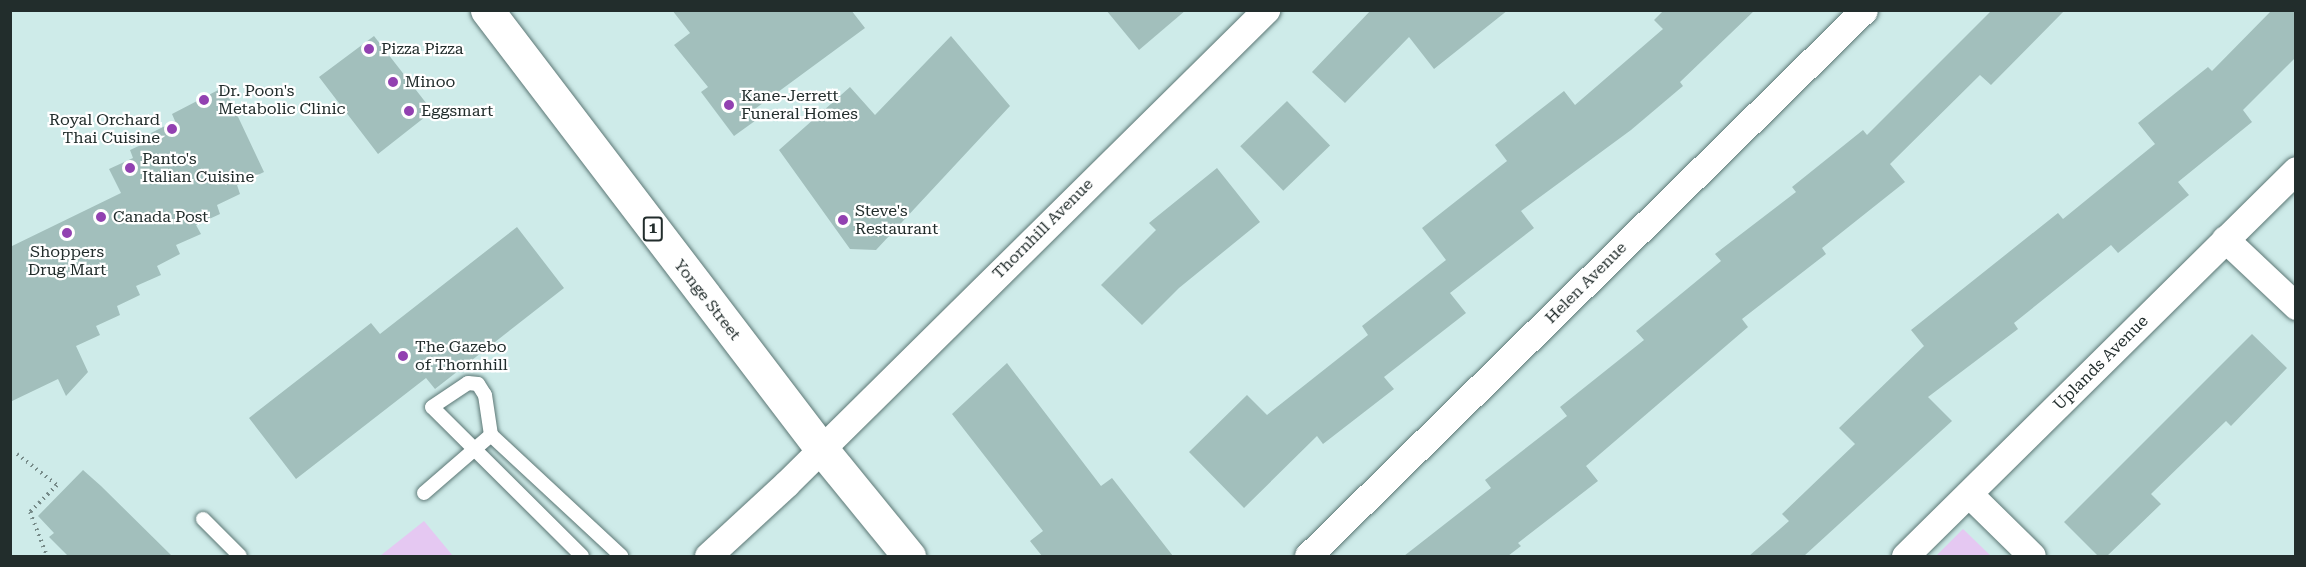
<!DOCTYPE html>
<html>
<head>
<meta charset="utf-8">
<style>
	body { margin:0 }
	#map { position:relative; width:2306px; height:567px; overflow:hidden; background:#ceebe9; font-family:"Roboto Serif",serif }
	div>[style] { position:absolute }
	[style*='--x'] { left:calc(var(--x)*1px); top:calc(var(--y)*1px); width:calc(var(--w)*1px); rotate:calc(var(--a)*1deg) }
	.green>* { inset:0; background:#e5c8f2 }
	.building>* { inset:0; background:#a2bfbc; transform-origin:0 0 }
	.path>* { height:4px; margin-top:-2px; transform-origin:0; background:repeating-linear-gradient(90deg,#768a88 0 1.5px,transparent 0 6px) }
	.roads { filter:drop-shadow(0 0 2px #5c7775) drop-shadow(0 0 2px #5c7775) }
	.lane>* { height:14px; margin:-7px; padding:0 7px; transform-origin:7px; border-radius:7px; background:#fff }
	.street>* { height:27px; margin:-13.5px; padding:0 13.5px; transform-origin:13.5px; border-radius:13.5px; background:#fff }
	.primary>* { height:33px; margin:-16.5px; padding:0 16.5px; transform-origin:16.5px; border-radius:16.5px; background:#fff }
	.dots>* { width:16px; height:16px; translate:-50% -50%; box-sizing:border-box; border:3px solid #fff; border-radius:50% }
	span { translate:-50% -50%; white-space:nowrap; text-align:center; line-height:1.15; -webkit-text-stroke:4.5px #fff; paint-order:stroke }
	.shield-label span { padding:2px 4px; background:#fff; border:2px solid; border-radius:4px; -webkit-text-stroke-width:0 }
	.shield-label { font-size:15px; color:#222d2c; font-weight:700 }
	.poi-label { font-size:16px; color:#222d2c }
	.left { translate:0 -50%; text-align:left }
	.right { translate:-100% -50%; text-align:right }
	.street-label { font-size:16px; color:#222d2c }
	.frame { position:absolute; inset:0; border:12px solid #222d2c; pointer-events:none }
</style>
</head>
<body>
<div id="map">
	<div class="green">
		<i style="clip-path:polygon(424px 521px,453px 556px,380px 556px)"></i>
		<i style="clip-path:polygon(1963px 529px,1991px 556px,1936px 556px)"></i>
	</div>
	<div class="building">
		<i style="clip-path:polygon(672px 10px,851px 10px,865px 28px,752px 111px,759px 118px,734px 136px,701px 92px,708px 87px,674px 45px,690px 33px)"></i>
		<i style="clip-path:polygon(1106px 10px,1186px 10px,1139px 50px)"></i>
		<i style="clip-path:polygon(1371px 10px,1508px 10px,1434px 69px,1409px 37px,1345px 103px,1312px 72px)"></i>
		<i style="clip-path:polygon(1664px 10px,1755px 10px,1680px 82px,1683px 86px,1631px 130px,1521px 211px,1534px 228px,1450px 293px,1466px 313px,1384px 377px,1394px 389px,1323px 444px,1317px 436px,1244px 508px,1189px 452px,1247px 395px,1267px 415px,1368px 335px,1362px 326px,1446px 260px,1422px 228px,1507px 161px,1495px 145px,1564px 91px,1575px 105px,1663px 29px,1654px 20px)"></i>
		<i style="clip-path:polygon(1992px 10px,2065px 10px,1991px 85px,1980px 75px,1890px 164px,1905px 182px,1822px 248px,1826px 254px,1742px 319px,1748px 327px,1586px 466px,1598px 481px,1518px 543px,1521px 546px,1508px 556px,1404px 556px,1491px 488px,1485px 480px,1567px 416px,1560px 407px,1644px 340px,1636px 331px,1721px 261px,1715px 254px,1796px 192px,1792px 187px,1863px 130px,1867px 135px)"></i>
		<i style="clip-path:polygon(2272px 10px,2295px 10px,2295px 58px,2243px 110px,2252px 122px,2178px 182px,2189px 195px,2118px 253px,2111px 245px,2014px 323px,2018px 329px,1928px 397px,1952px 421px,1804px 556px,1749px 556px,1789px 521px,1782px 514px,1855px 444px,1839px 428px,1924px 346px,1911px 330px,2058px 213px,2063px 219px,2155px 144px,2138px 123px,2208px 67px,2212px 71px)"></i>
		<i style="clip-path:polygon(374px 36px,430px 108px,422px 114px,425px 117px,378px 154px,319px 77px)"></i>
		<i style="clip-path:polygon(951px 36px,1010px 106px,876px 250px,850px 249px,779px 150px,850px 87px,875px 115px)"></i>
		<i style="clip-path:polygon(224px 87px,264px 172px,237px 185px,240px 194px,217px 205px,220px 214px,196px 225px,201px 234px,176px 245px,180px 254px,157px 266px,161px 275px,136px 286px,140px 295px,117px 306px,120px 315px,96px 326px,100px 335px,76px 346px,88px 372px,66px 396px,58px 379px,10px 402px,10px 247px,121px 193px,109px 169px,133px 158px,130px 150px,154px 139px,151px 133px,175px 121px,172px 114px)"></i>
		<i style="left:1287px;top:101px;width:62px;height:65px;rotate:46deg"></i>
		<i style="clip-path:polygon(1217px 168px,1260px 222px,1179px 288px,1142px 325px,1101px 285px,1156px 230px,1149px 223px)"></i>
		<i style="clip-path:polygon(517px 227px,564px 288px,435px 389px,426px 378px,296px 479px,249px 418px,371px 323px,380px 334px)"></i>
		<i style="clip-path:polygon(2252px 334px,2287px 368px,2231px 426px,2226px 421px,2151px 494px,2161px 504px,2107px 556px,2098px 556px,2064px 522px)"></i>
		<i style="clip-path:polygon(1007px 363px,1101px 486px,1112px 478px,1173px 556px,1042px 556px,1030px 541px,1043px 531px,952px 414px)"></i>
		<i style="clip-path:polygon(83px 470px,101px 486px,172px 556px,68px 556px,49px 537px,54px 533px,38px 516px)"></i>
	</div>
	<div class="path">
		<i style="--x:17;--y:454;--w:51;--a:37.8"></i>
		<i style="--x:57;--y:485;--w:38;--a:135"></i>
		<i style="--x:30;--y:512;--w:47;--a:68.9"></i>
	</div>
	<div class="roads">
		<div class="lane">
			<i style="--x:424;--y:493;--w:89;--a:-40.9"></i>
			<i style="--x:203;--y:519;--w:52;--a:45"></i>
			<i style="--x:582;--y:556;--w:211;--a:-135.2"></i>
			<i style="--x:432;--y:407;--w:43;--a:-33.7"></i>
			<i style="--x:468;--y:383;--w:10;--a:6"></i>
			<i style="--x:478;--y:384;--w:13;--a:58"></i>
			<i style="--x:485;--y:395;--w:40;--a:81.5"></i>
			<i style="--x:491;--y:435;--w:178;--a:42.9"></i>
		</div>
		<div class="street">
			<i style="--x:2225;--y:239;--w:98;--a:43.3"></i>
			<i style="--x:1969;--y:494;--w:88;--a:44.5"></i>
			<i style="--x:708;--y:556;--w:106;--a:-42.7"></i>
			<i style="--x:786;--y:484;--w:675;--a:-44.64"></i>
			<i style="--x:1308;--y:556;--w:779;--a:-44.48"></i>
			<i style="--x:1905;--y:556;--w:549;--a:-44.63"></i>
		</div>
		<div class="primary">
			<i style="--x:487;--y:10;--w:549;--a:52.69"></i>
			<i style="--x:820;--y:447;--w:141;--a:50.8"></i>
		</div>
	</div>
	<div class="dots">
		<i style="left:369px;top:49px;background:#9241b1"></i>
		<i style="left:393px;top:82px;background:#9241b1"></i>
		<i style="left:204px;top:100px;background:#9241b1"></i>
		<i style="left:729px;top:105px;background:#9241b1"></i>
		<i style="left:409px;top:111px;background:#9241b1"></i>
		<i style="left:172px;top:129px;background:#9241b1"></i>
		<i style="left:130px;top:168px;background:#9241b1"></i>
		<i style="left:101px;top:217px;background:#9241b1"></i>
		<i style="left:843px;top:220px;background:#9241b1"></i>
		<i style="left:67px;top:233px;background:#9241b1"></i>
		<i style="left:403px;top:356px;background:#9241b1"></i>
	</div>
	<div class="shield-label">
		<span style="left:653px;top:229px">1</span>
	</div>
	<div class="poi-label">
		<span class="left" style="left:381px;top:49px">Pizza Pizza</span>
		<span class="left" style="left:405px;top:82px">Minoo</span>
		<span class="left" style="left:218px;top:100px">Dr. Poon's<br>Metabolic Clinic</span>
		<span class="left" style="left:741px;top:105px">Kane-Jerrett<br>Funeral Homes</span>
		<span class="left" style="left:421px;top:111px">Eggsmart</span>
		<span class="right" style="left:160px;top:129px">Royal Orchard<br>Thai Cuisine</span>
		<span class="left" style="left:142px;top:168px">Panto's<br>Italian Cuisine</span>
		<span class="left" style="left:855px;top:220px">Steve's<br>Restaurant</span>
		<span class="left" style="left:113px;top:217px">Canada Post</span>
		<span style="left:67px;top:261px">Shoppers<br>Drug Mart</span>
		<span class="left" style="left:415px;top:356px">The Gazebo<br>of Thornhill</span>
	</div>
	<div class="street-label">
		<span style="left:1043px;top:229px;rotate:-45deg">Thornhill Avenue</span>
		<span style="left:1586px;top:283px;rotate:-45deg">Helen Avenue</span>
		<span style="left:707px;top:300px;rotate:52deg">Yonge Street</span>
		<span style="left:2101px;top:363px;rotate:-45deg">Uplands Avenue</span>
	</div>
	<div class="frame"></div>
</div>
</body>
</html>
